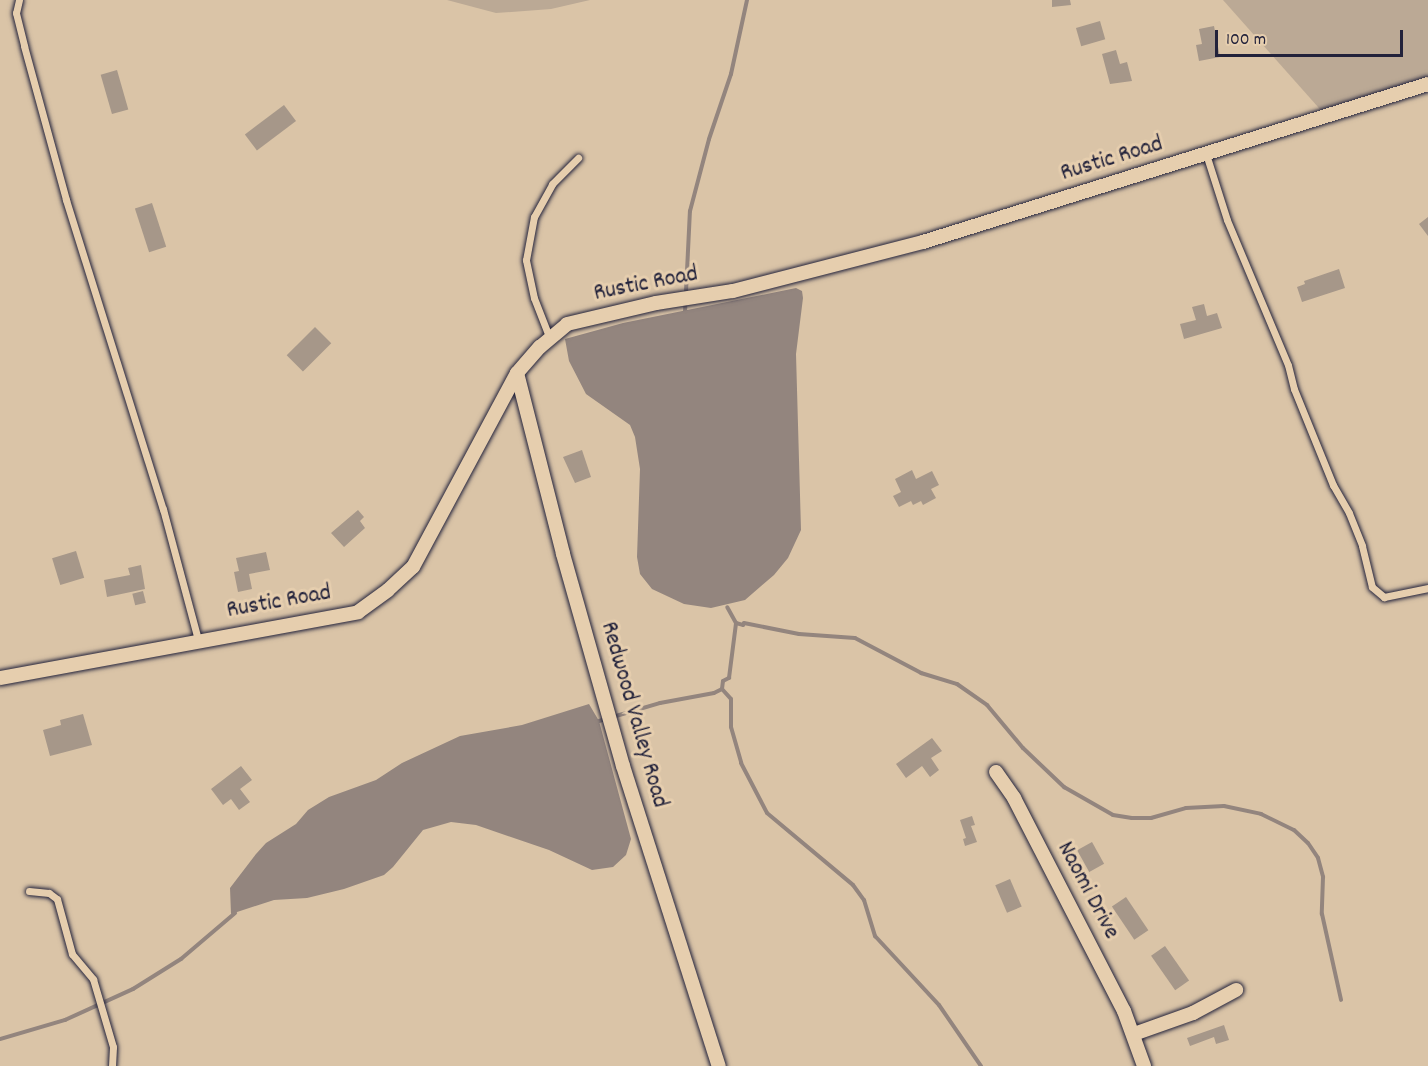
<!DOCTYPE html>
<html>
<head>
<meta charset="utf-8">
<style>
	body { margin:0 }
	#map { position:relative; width:1428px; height:1066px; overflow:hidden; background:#dac4a7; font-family:Dekko,sans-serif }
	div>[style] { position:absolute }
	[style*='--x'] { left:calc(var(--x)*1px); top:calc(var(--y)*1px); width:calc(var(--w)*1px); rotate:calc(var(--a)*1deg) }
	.green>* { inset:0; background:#bba995 }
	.water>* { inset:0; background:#93857e }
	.stream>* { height:4px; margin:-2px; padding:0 2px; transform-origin:2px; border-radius:2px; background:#93857e }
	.building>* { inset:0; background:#a69789; transform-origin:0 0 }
	.roads { filter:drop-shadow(0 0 2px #22223b) drop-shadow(0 0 2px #22223b) }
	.lane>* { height:7px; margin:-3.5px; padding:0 3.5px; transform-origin:3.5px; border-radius:3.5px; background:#e6ceae }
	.street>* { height:14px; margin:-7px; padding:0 7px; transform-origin:7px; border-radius:7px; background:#e6ceae }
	span { translate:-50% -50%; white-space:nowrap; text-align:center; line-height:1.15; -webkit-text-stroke:6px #e6ceae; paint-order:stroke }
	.street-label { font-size:24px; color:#22223b }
	.scale { position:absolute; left:1215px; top:30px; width:188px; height:27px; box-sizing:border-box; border:3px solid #22223b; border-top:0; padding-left:8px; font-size:18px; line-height:21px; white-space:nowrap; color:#22223b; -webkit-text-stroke:4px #e6ceae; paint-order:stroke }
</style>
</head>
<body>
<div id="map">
	<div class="green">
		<i style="clip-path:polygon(447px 0,590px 0,551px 9px,496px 13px)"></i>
		<i style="clip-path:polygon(1223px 0,1428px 0,1428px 85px,1326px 116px)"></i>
	</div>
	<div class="water">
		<i style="clip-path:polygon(796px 288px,802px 291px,803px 298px,796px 354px,801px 530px,788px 558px,774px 575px,745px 600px,711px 608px,684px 604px,652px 589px,640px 574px,637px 557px,640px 469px,635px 437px,630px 425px,586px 394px,569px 361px,565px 339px,623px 323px)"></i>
		<i style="clip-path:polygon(589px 704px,599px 721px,631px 839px,626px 855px,613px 867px,592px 870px,549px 850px,476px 825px,451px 822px,423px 830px,393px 867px,384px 875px,344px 889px,307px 898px,274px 900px,231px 914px,230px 888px,256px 854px,266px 843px,296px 824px,308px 810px,329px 797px,376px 780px,402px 763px,460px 736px,522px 725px)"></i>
	</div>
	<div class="stream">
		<i style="--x:685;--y:312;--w:101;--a:-87.2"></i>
		<i style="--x:690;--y:211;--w:74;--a:-75.2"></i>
		<i style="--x:709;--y:139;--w:69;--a:-71.3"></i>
		<i style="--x:731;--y:74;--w:76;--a:-77.8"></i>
		<i style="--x:736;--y:623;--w:7;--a:16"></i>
		<i style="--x:743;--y:625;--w:2;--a:-63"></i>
		<i style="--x:744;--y:623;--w:56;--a:11.3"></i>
		<i style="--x:799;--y:634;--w:56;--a:4.1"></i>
		<i style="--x:855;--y:638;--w:75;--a:27.9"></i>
		<i style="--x:921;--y:673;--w:38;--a:17"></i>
		<i style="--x:957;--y:684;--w:37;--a:35"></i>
		<i style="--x:987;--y:705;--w:56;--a:50.1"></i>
		<i style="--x:1023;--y:748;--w:57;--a:43.6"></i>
		<i style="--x:1064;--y:787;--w:56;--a:29.7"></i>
		<i style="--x:1113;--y:815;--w:19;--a:9"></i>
		<i style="--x:1132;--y:818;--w:19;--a:0"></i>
		<i style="--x:1151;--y:818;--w:36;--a:-16"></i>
		<i style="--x:1186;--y:808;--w:38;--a:-3"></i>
		<i style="--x:1224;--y:806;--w:38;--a:12"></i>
		<i style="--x:1261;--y:814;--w:37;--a:26"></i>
		<i style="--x:1294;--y:830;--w:19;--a:43"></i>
		<i style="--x:1308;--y:843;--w:18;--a:56"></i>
		<i style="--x:1318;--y:858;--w:20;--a:75"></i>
		<i style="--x:1323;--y:877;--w:37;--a:92"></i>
		<i style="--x:1322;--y:914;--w:88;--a:77.5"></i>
		<i style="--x:722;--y:689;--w:13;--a:48"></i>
		<i style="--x:731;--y:699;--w:28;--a:90"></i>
		<i style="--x:731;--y:727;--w:37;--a:74"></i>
		<i style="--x:741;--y:763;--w:56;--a:62.5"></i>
		<i style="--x:767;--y:813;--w:112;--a:39.9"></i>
		<i style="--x:853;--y:885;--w:19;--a:54"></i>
		<i style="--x:864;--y:900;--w:38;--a:73"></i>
		<i style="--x:875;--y:936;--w:94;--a:47.2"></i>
		<i style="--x:939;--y:1005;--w:74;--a:55.5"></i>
		<i style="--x:599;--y:721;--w:64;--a:-16.4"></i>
		<i style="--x:660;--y:703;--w:55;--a:-10.5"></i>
		<i style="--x:714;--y:693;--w:9;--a:-27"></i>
		<i style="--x:722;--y:689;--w:8;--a:-83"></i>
		<i style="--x:723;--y:681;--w:7;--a:-27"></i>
		<i style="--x:729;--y:678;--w:55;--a:-82.7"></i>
		<i style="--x:736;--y:623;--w:18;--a:-119"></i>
		<i style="--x:0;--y:1039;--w:68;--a:-16.3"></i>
		<i style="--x:65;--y:1020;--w:75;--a:-24.5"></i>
		<i style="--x:133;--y:989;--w:57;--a:-32"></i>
		<i style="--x:181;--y:959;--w:71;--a:-40.4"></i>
	</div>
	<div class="building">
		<i style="clip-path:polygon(1052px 0,1070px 0,1071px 5px,1052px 7px)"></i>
		<i style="left:1100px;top:21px;width:19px;height:25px;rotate:74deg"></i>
		<i style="clip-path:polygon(1214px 26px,1220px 57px,1199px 61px,1196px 45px,1202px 44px,1199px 29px)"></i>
		<i style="clip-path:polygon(1116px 50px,1120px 64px,1127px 62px,1132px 81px,1110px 84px,1102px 54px)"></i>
		<i style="left:117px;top:70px;width:41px;height:17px;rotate:74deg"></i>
		<i style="left:284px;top:105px;width:20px;height:49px;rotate:53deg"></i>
		<i style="left:152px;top:203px;width:46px;height:18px;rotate:72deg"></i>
		<i style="clip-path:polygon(1428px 217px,1428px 236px,1419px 224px)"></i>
		<i style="clip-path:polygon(1339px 269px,1345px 288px,1302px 302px,1297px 287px,1305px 284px,1304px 281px)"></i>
		<i style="clip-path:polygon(1204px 304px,1207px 316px,1217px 313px,1222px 328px,1184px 339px,1180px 324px,1196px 320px,1192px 307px)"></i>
		<i style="left:315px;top:327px;width:23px;height:40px;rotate:45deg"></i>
		<i style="clip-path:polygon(582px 450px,591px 477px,575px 483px,563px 457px)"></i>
		<i style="clip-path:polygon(912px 470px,916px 479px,932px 471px,939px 485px,931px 489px,936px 498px,923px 505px,921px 501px,913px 505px,911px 501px,899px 507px,893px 496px,901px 492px,895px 479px)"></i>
		<i style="clip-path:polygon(358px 510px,364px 517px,360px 521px,365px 528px,344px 547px,331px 533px)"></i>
		<i style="left:76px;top:551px;width:28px;height:25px;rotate:73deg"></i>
		<i style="clip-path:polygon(266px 552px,270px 570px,249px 574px,252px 589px,238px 592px,234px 572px,239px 571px,236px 558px)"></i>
		<i style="clip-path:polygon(141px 565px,145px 589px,107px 597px,104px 580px,130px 575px,128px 568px)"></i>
		<i style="left:143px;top:591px;width:12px;height:11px;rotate:76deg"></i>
		<i style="clip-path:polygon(83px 714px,92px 745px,50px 756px,43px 730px,61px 725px,60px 720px)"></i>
		<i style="clip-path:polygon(932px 738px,942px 751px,931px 758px,939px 770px,930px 777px,922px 766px,906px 778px,896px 764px)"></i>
		<i style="clip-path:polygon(241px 766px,252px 780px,240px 789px,250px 802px,239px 810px,231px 799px,223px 805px,211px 789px)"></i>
		<i style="clip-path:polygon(972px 816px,975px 825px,971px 826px,977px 842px,965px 846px,963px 839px,966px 838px,960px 820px)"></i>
		<i style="left:1092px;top:842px;width:25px;height:17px;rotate:61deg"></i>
		<i style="left:1010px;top:879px;width:30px;height:16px;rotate:67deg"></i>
		<i style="left:1126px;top:897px;width:40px;height:17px;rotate:56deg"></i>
		<i style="left:1165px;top:946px;width:42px;height:17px;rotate:55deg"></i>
		<i style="clip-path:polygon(1224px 1025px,1229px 1040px,1216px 1044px,1214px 1037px,1190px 1046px,1187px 1038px)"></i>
	</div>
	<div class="roads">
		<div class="lane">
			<i style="--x:19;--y:0;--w:13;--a:103"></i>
			<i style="--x:16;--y:13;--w:34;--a:76"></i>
			<i style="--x:24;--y:46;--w:160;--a:74.7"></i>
			<i style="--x:66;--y:200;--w:324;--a:72.6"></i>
			<i style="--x:163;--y:509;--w:136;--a:75"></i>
			<i style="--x:1206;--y:154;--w:69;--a:72.3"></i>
			<i style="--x:1227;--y:220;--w:157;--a:67.2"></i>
			<i style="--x:1288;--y:365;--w:25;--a:76"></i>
			<i style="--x:1294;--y:389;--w:104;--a:67.9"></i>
			<i style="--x:1333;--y:485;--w:32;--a:60"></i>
			<i style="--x:1349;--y:513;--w:35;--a:68"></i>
			<i style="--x:1362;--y:546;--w:42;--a:76.3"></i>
			<i style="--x:1372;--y:587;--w:16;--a:40"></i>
			<i style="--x:1384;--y:597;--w:45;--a:-11.6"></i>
			<i style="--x:550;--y:339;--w:44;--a:-111.3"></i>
			<i style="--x:534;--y:298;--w:39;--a:-102"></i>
			<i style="--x:526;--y:260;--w:44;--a:-79.5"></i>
			<i style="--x:534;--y:217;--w:38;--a:-61"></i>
			<i style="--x:552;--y:184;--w:37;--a:-45"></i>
			<i style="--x:29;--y:891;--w:20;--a:6"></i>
			<i style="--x:49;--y:893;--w:10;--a:37"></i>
			<i style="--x:57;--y:899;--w:57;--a:74.7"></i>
			<i style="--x:72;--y:954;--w:33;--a:50"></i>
			<i style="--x:93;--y:979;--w:71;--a:73.6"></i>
			<i style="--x:113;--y:1047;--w:19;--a:93"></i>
		</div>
		<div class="street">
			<i style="--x:517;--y:373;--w:187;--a:75.7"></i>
			<i style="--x:563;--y:554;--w:220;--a:74.2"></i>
			<i style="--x:623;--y:766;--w:315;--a:72.3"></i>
			<i style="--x:0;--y:678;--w:364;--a:-10.4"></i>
			<i style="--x:358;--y:612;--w:37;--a:-36"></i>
			<i style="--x:388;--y:590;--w:34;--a:-43"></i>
			<i style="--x:413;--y:567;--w:220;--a:-61.8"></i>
			<i style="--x:517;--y:373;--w:35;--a:-49"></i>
			<i style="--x:540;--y:347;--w:35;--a:-40"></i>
			<i style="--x:567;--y:324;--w:91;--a:-13.3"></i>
			<i style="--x:656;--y:303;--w:78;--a:-8.9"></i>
			<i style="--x:733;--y:291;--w:196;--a:-14.5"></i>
			<i style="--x:923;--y:242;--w:529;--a:-17.37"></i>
			<i style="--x:996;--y:772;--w:32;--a:55"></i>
			<i style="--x:1014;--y:798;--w:240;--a:62.7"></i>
			<i style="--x:1124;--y:1011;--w:59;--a:70"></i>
			<i style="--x:1134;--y:1034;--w:63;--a:-19.6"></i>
			<i style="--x:1193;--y:1013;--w:49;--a:-28.1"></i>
		</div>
	</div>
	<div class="street-label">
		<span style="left:1112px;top:160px;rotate:-17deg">Rustic Road</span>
		<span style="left:646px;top:285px;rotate:-11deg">Rustic Road</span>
		<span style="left:279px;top:603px;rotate:-10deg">Rustic Road</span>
		<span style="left:633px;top:715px;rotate:74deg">Redwood Valley Road</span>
		<span style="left:1087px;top:891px;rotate:62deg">Naomi Drive</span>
	</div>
	<div class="scale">100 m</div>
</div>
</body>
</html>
